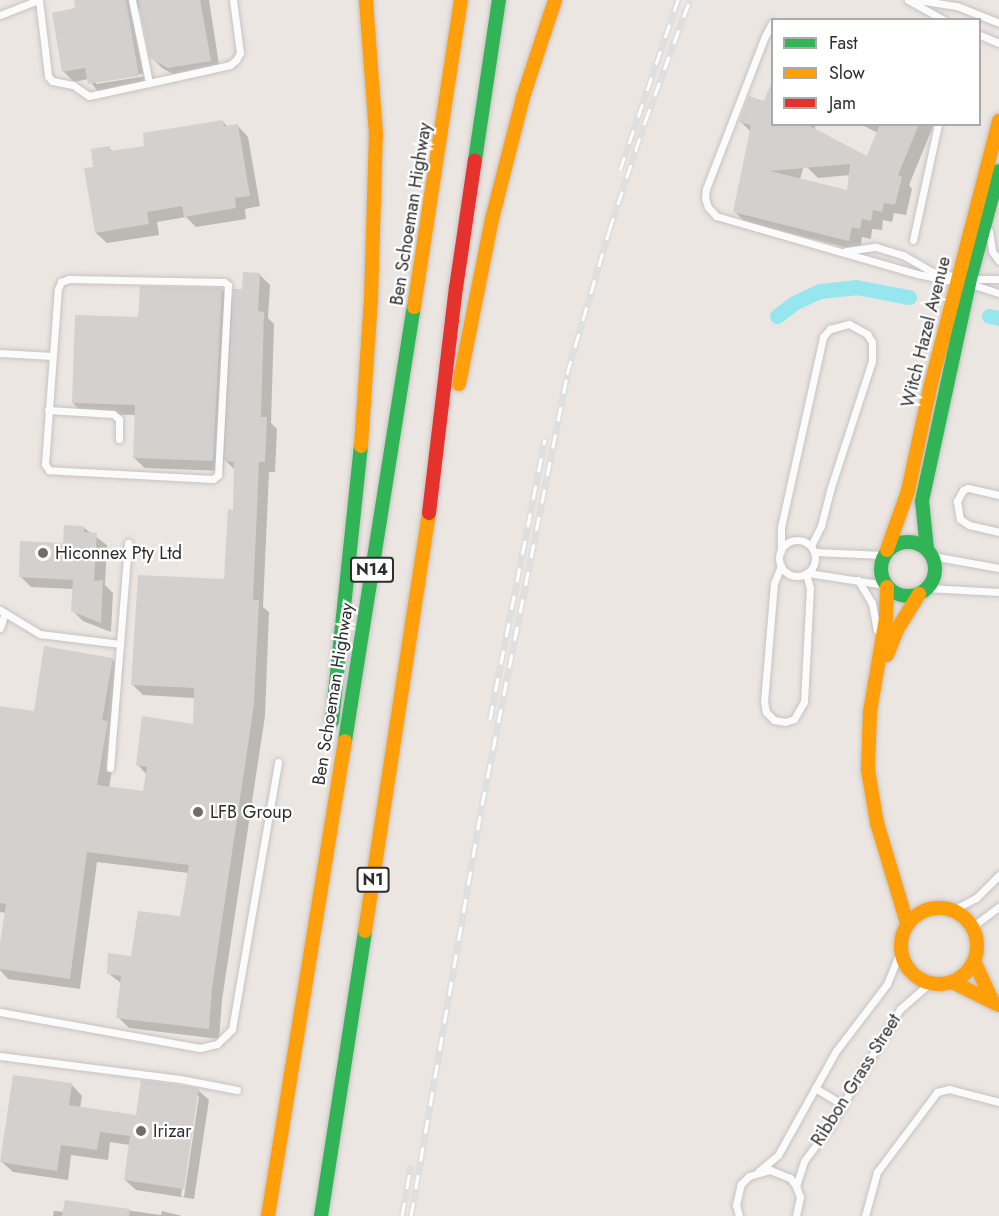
<!DOCTYPE html>
<html>
<head>
<meta charset="utf-8">
<style>
	body { margin:0 }
	#map { position:relative; width:999px; height:1216px; overflow:hidden; background:#ece6e2; font-family:Jost,sans-serif }
	div>[style] { position:absolute }
	[style*='--x'] { left:calc(var(--x)*1px); top:calc(var(--y)*1px); width:calc(var(--w)*1px); rotate:calc(var(--a)*1deg) }
	.shadow>* { inset:0; background:#0003 }
	.canal>* { height:15px; margin:-7.5px; padding:0 7.5px; transform-origin:7.5px; border-radius:7.5px; background:#96e7ed }
	.building>* { inset:0; background:#d4d0ce }
	.roads { filter:drop-shadow(0 0 2px #c5c3c3) drop-shadow(0 0 2px #c5c3c3) }
	.lane>* { height:7px; margin:-3.5px; padding:0 3.5px; transform-origin:3.5px; border-radius:3.5px; background:#fcfbfb }
	.lane>.ring { margin:-3.5px; padding:0; box-sizing:content-box; background:none; border:7px solid #fcfbfb; border-radius:50% }
	.fast>* { height:14px; margin:-7px; padding:0 7px; transform-origin:7px; border-radius:7px; background:#30b455 }
	.fast>.ring { margin:-7px; padding:0; box-sizing:content-box; background:none; border:14px solid #30b455; border-radius:50% }
	.slow>* { height:14px; margin:-7px; padding:0 7px; transform-origin:7px; border-radius:7px; background:#ff9f0a }
	.slow>.ring { margin:-7px; padding:0; box-sizing:content-box; background:none; border:14px solid #ff9f0a; border-radius:50% }
	.jam>* { height:14px; margin:-7px; padding:0 7px; transform-origin:7px; border-radius:7px; background:#e5322d }
	.rail>* { height:7px; margin-top:-3.5px; transform-origin:0; background:repeating-linear-gradient(90deg,#fff 0 14px,#dfdfdf 0 28px); box-sizing:border-box; border-block:2px solid #dfdfdf }
	.dots>* { width:16px; height:16px; translate:-50% -50%; box-sizing:border-box; border:3px solid #fff; border-radius:50% }
	span { translate:-50% -50%; white-space:nowrap; text-align:center; line-height:1.15; -webkit-text-stroke:4.5px #fff; paint-order:stroke }
	.shield-label span { padding:2px 4px; background:#fff; border:2px solid; border-radius:4px; -webkit-text-stroke-width:0 }
	.shield-label { font-size:16px; color:#2d2d2d; font-weight:700 }
	.street-label { font-size:18px; color:#2d2d2d }
	.poi-label { font-size:18px; color:#2d2d2d }
	.left { translate:0 -50%; text-align:left }
	.legend { position:absolute; left:771px; top:18px; width:210px; height:108px; box-sizing:border-box; background:#fff; border:2px solid #ababab; margin:0; padding:8px 10px; list-style:none; font-size:18px; color:#2d2d2d }
	.legend li { display:flex; align-items:center; gap:12px; height:30px }
	.legend b { width:30px; border:2px solid #ababab }
</style>
</head>
<body>
<div id="map">
	<div class="shadow">
		<i style="clip-path:polygon(evenodd,75px 0,209px 0,220px 71px,180px 78px,162px 68px,151px 57px,141px 7px,136px 12px,149px 86px,100px 94px,88px 79px,74px 82px,63px 71px,77px 9px,75px 0,146px 73px,147px 76px,96px 84px,96px 81px,146px 73px)"></i>
		<i style="clip-path:polygon(772px 83px,772px 124px,816px 124px,800px 179px,848px 192px,850px 175px,818px 178px,807px 167px,868px 158px,878px 133px,860px 124px,934px 124px,909px 185px,912px 189px,906px 215px,894px 213px,892px 222px,883px 220px,882px 230px,872px 229px,871px 239px,862px 237px,860px 251px,745px 222px,734px 211px,751px 132px,741px 122px,765px 103px)"></i>
		<i style="clip-path:polygon(222px 121px,228px 127px,238px 126px,248px 137px,260px 206px,245px 209px,246px 219px,196px 227px,186px 217px,157px 222px,159px 235px,107px 243px,96px 233px,95px 168px,109px 148px,114px 152px,146px 147px)"></i>
		<i style="clip-path:polygon(259px 274px,270px 285px,268px 318px,274px 324px,271px 423px,277px 429px,275px 472px,269px 472px,263px 607px,269px 612px,265px 716px,222px 1000px,219px 1039px,129px 1028px,118px 1017px,122px 984px,108px 973px,133px 957px,181px 918px,189px 873px,97px 862px,80px 989px,8px 979px,0 970px,6px 913px,0 912px,0 707px,36px 712px,112px 659px,123px 670px,112px 727px,118px 733px,109px 788px,144px 793px,147px 775px,137px 764px,194px 725px,195px 698px,143px 695px,132px 684px,226px 581px,235px 511px,235px 470px,224px 459px,223px 471px,145px 468px,134px 458px,136px 415px,84px 414px,73px 403px,139px 319px,222px 290px,234px 303px)"></i>
		<i style="clip-path:polygon(84px 528px,107px 545px,105px 585px,113px 593px,111px 632px,83px 621px,72px 610px,74px 589px,31px 587px,20px 576px)"></i>
		<i style="clip-path:polygon(evenodd,72px 1085px,82px 1096px,80px 1108px,137px 1117px,198px 1090px,209px 1100px,194px 1199px,136px 1190px,125px 1180px,130px 1145px,110px 1142px,108px 1160px,71px 1155px,68px 1180px,13px 1172px,2px 1162px,72px 1085px,196px 1096px,199px 1096px,184px 1197px,181px 1196px,196px 1096px)"></i>
		<i style="clip-path:polygon(66px 1202px,161px 1215px,162px 1211px,182px 1216px,53px 1216px,54px 1211px,65px 1212px)"></i>
	</div>
	<div class="canal">
		<i style="--x:777;--y:316;--w:21;--a:-37"></i>
		<i style="--x:794;--y:303;--w:29;--a:-25"></i>
		<i style="--x:820;--y:291;--w:36;--a:-6"></i>
		<i style="--x:856;--y:287;--w:54;--a:10.7"></i>
		<i style="--x:989;--y:316;--w:10;--a:11"></i>
	</div>
	<div class="building">
		<i style="clip-path:polygon(74px 0,126px 0,139px 76px,88px 84px,85px 68px,62px 72px,52px 13px,75px 8px)"></i>
		<i style="clip-path:polygon(138px 0,200px 0,211px 61px,168px 68px,150px 58px)"></i>
		<i style="clip-path:polygon(evenodd,772px 81px,772px 124px,806px 124px,867px 156px,880px 124px,919px 124px,898px 175px,902px 177px,895px 205px,884px 203px,882px 212px,873px 210px,871px 221px,862px 219px,860px 229px,852px 227px,849px 241px,733px 212px,751px 125px,739px 122px,749px 96px,764px 101px,772px 81px,850px 164px,847px 190px,770px 171px,850px 164px)"></i>
		<i style="clip-path:polygon(223px 120px,224px 126px,238px 124px,250px 196px,235px 198px,236px 208px,184px 217px,182px 206px,147px 212px,149px 224px,95px 233px,84px 168px,93px 167px,91px 149px,110px 146px,111px 151px,144px 146px,143px 133px)"></i>
		<i style="clip-path:polygon(243px 272px,260px 273px,258px 311px,264px 312px,261px 417px,267px 417px,265px 462px,259px 462px,253px 600px,259px 600px,254px 704px,212px 988px,209px 1029px,116px 1018px,121px 976px,107px 974px,108px 953px,131px 956px,138px 911px,180px 916px,189px 865px,87px 852px,70px 979px,0 969px,0 943px,6px 904px,0 903px,0 706px,34px 711px,44px 646px,113px 658px,102px 720px,108px 721px,97px 785px,143px 791px,147px 767px,136px 765px,142px 716px,193px 724px,194px 688px,131px 685px,138px 575px,224px 579px,228px 509px,233px 510px,234px 462px,224px 461px,233px 289px,242px 289px)"></i>
		<i style="clip-path:polygon(140px 286px,222px 288px,213px 461px,133px 458px,135px 405px,72px 403px,75px 315px,138px 317px)"></i>
		<i style="clip-path:polygon(64px 525px,84px 526px,84px 532px,97px 533px,94px 581px,103px 580px,101px 623px,71px 611px,73px 580px,19px 577px,20px 541px,63px 543px)"></i>
		<i style="clip-path:polygon(13px 1075px,72px 1083px,69px 1105px,136px 1115px,141px 1080px,199px 1088px,184px 1189px,124px 1180px,130px 1136px,100px 1132px,97px 1150px,61px 1145px,57px 1171px,0 1162px)"></i>
		<i style="clip-path:polygon(65px 1200px,130px 1209px,129px 1216px,62px 1216px)"></i>
	</div>
	<div class="roads">
		<div class="lane">
			<i style="--x:39;--y:0;--w:77;--a:83.2"></i>
			<i style="--x:48;--y:76;--w:6;--a:51"></i>
			<i style="--x:52;--y:81;--w:21;--a:11"></i>
			<i style="--x:73;--y:85;--w:19;--a:35"></i>
			<i style="--x:89;--y:96;--w:61;--a:-12.2"></i>
			<i style="--x:132;--y:0;--w:85;--a:78.4"></i>
			<i style="--x:149;--y:83;--w:83;--a:-12.5"></i>
			<i style="--x:230;--y:65;--w:8;--a:-40"></i>
			<i style="--x:236;--y:60;--w:8;--a:-60"></i>
			<i style="--x:240;--y:53;--w:53;--a:-97.5"></i>
			<i style="--x:908;--y:0;--w:41;--a:29.1"></i>
			<i style="--x:918;--y:0;--w:39;--a:9"></i>
			<i style="--x:957;--y:6;--w:45;--a:22"></i>
			<i style="--x:0;--y:15;--w:41;--a:-21.5"></i>
			<i style="--x:772;--y:23;--w:15;--a:118"></i>
			<i style="--x:765;--y:36;--w:164;--a:111.1"></i>
			<i style="--x:706;--y:189;--w:9;--a:96"></i>
			<i style="--x:705;--y:198;--w:9;--a:72"></i>
			<i style="--x:708;--y:207;--w:12;--a:48"></i>
			<i style="--x:716;--y:216;--w:209;--a:16.1"></i>
			<i style="--x:917;--y:274;--w:41;--a:11.3"></i>
			<i style="--x:980;--y:35;--w:21;--a:23"></i>
			<i style="--x:989;--y:231;--w:20;--a:81"></i>
			<i style="--x:992;--y:251;--w:12;--a:55"></i>
			<i style="--x:913;--y:240;--w:119;--a:-77.8"></i>
			<i style="--x:846;--y:251;--w:30;--a:-8"></i>
			<i style="--x:876;--y:247;--w:28;--a:17"></i>
			<i style="--x:903;--y:255;--w:34;--a:30"></i>
			<i style="--x:932;--y:272;--w:25;--a:11"></i>
			<i style="--x:69;--y:279;--w:155;--a:1.1"></i>
			<i style="--x:224;--y:282;--w:5;--a:37"></i>
			<i style="--x:228;--y:285;--w:190;--a:93"></i>
			<i style="--x:218;--y:475;--w:6;--a:141"></i>
			<i style="--x:213;--y:479;--w:164;--a:-176.9"></i>
			<i style="--x:49;--y:470;--w:7;--a:-124"></i>
			<i style="--x:45;--y:464;--w:175;--a:-85.8"></i>
			<i style="--x:58;--y:289;--w:8;--a:-67"></i>
			<i style="--x:61;--y:282;--w:9;--a:-21"></i>
			<i style="--x:971;--y:279;--w:28;--a:0"></i>
			<i style="--x:971;--y:284;--w:29;--a:18"></i>
			<i style="--x:0;--y:353;--w:52;--a:3.3"></i>
			<i style="--x:48;--y:410;--w:65;--a:3.5"></i>
			<i style="--x:113;--y:414;--w:8;--a:40"></i>
			<i style="--x:119;--y:419;--w:20;--a:90"></i>
			<i style="--x:999;--y:495;--w:32;--a:-167"></i>
			<i style="--x:968;--y:488;--w:5;--a:158"></i>
			<i style="--x:963;--y:490;--w:13;--a:119"></i>
			<i style="--x:957;--y:501;--w:18;--a:81"></i>
			<i style="--x:960;--y:519;--w:11;--a:34"></i>
			<i style="--x:969;--y:525;--w:31;--a:13"></i>
			<i class="ring" style="left:779px;top:540px;width:29px;height:29px"></i>
			<i style="--x:781;--y:551;--w:24;--a:-90"></i>
			<i style="--x:781;--y:527;--w:195;--a:-77.5"></i>
			<i style="--x:823;--y:337;--w:11;--a:-49"></i>
			<i style="--x:830;--y:329;--w:20;--a:-15"></i>
			<i style="--x:849;--y:324;--w:21;--a:29"></i>
			<i style="--x:867;--y:334;--w:9;--a:58"></i>
			<i style="--x:872;--y:342;--w:19;--a:90"></i>
			<i style="--x:872;--y:361;--w:133;--a:108"></i>
			<i style="--x:831;--y:487;--w:40;--a:104.4"></i>
			<i style="--x:821;--y:526;--w:22;--a:117"></i>
			<i style="--x:814;--y:552;--w:70;--a:2.5"></i>
			<i style="--x:932;--y:556;--w:68;--a:10.2"></i>
			<i style="--x:781;--y:566;--w:18;--a:112"></i>
			<i style="--x:774;--y:583;--w:118;--a:94.8"></i>
			<i style="--x:764;--y:701;--w:11;--a:80"></i>
			<i style="--x:766;--y:712;--w:11;--a:45"></i>
			<i style="--x:774;--y:720;--w:11;--a:10"></i>
			<i style="--x:785;--y:722;--w:9;--a:-18"></i>
			<i style="--x:794;--y:719;--w:20;--a:-60"></i>
			<i style="--x:804;--y:702;--w:114;--a:-87"></i>
			<i style="--x:810;--y:588;--w:15;--a:-106"></i>
			<i style="--x:808;--y:573;--w:78;--a:8.9"></i>
			<i style="--x:858;--y:580;--w:27;--a:59"></i>
			<i style="--x:872;--y:603;--w:27;--a:80"></i>
			<i style="--x:927;--y:588;--w:72;--a:3.2"></i>
			<i style="--x:0;--y:610;--w:47;--a:31"></i>
			<i style="--x:40;--y:634;--w:81;--a:7.1"></i>
			<i style="--x:0;--y:628;--w:16;--a:-72"></i>
			<i style="--x:110;--y:768;--w:226;--a:-85.4"></i>
			<i style="--x:953;--y:910;--w:26;--a:-28"></i>
			<i style="--x:976;--y:898;--w:33;--a:-45"></i>
			<i style="--x:972;--y:927;--w:34;--a:-37"></i>
			<i style="--x:0;--y:1012;--w:203;--a:10.2"></i>
			<i style="--x:200;--y:1048;--w:17;--a:-13"></i>
			<i style="--x:217;--y:1044;--w:21;--a:-45"></i>
			<i style="--x:232;--y:1029;--w:271;--a:-80.2"></i>
			<i style="--x:0;--y:1056;--w:181;--a:7.3"></i>
			<i style="--x:180;--y:1079;--w:58;--a:10.9"></i>
			<i style="--x:815;--y:1088;--w:33;--a:31"></i>
			<i style="--x:759;--y:1171;--w:25;--a:-40"></i>
			<i style="--x:778;--y:1155;--w:119;--a:-60.9"></i>
			<i style="--x:836;--y:1051;--w:84;--a:-52.7"></i>
			<i style="--x:887;--y:984;--w:35;--a:-68"></i>
			<i style="--x:796;--y:1186;--w:26;--a:-72"></i>
			<i style="--x:804;--y:1161;--w:40;--a:-53"></i>
			<i style="--x:828;--y:1129;--w:140;--a:-59"></i>
			<i style="--x:900;--y:1009;--w:40;--a:-41"></i>
			<i style="--x:739;--y:1216;--w:11;--a:-105"></i>
			<i style="--x:736;--y:1205;--w:22;--a:-77"></i>
			<i style="--x:741;--y:1184;--w:11;--a:-45"></i>
			<i style="--x:749;--y:1176;--w:22;--a:-16"></i>
			<i style="--x:770;--y:1170;--w:22;--a:22"></i>
			<i style="--x:790;--y:1178;--w:10;--a:53"></i>
			<i style="--x:796;--y:1186;--w:12;--a:70"></i>
			<i style="--x:800;--y:1197;--w:19;--a:102"></i>
			<i style="--x:865;--y:1216;--w:46;--a:-74.7"></i>
			<i style="--x:877;--y:1172;--w:100;--a:-53.1"></i>
			<i style="--x:937;--y:1092;--w:12;--a:-14"></i>
			<i style="--x:949;--y:1089;--w:52;--a:14.6"></i>
		</div>
		<div class="fast">
			<i style="--x:475;--y:160;--w:162;--a:-81.5"></i>
			<i class="ring" style="left:881px;top:542px;width:40px;height:40px"></i>
			<i style="--x:927;--y:549;--w:48;--a:-95.9"></i>
			<i style="--x:922;--y:501;--w:223;--a:-77.8"></i>
			<i style="--x:969;--y:283;--w:116;--a:-75"></i>
			<i style="--x:332;--y:721;--w:277;--a:-84"></i>
			<i style="--x:345;--y:741;--w:439;--a:-81"></i>
			<i style="--x:321;--y:1216;--w:288;--a:-81.2"></i>
		</div>
		<div class="slow">
			<i style="--x:414;--y:307;--w:311;--a:-81.3"></i>
			<i style="--x:459;--y:384;--w:168;--a:-78.7"></i>
			<i style="--x:492;--y:219;--w:126;--a:-75.7"></i>
			<i style="--x:523;--y:97;--w:102;--a:-71.7"></i>
			<i style="--x:361;--y:446;--w:146;--a:-86.1"></i>
			<i style="--x:371;--y:300;--w:166;--a:-88.3"></i>
			<i style="--x:376;--y:134;--w:134;--a:-94.3"></i>
			<i style="--x:887;--y:550;--w:63;--a:-70.4"></i>
			<i style="--x:908;--y:491;--w:109;--a:-77.9"></i>
			<i style="--x:931;--y:384;--w:272;--a:-75.5"></i>
			<i style="--x:887;--y:587;--w:31;--a:92"></i>
			<i style="--x:886;--y:618;--w:95;--a:99.7"></i>
			<i style="--x:870;--y:712;--w:58;--a:92"></i>
			<i style="--x:868;--y:770;--w:54;--a:80.4"></i>
			<i style="--x:877;--y:823;--w:104;--a:73.3"></i>
			<i style="--x:887;--y:655;--w:29;--a:-68"></i>
			<i style="--x:898;--y:628;--w:40;--a:-58"></i>
			<i class="ring" style="left:901px;top:908px;width:62px;height:62px"></i>
			<i style="--x:365;--y:931;--w:423;--a:-81.3"></i>
			<i style="--x:974;--y:961;--w:43;--a:65.2"></i>
			<i style="--x:952;--y:982;--w:52;--a:26.1"></i>
			<i style="--x:268;--y:1216;--w:481;--a:-80.8"></i>
		</div>
		<div class="jam">
			<i style="--x:429;--y:513;--w:227;--a:-83.2"></i>
			<i style="--x:456;--y:288;--w:129;--a:-81.6"></i>
		</div>
	</div>
	<div class="rail">
		<i style="--x:620;--y:170;--w:180;--a:-71.2"></i>
		<i style="--x:490;--y:719;--w:285;--a:-78.9"></i>
		<i style="--x:402;--y:1216;--w:52;--a:-80"></i>
		<i style="--x:411;--y:1216;--w:417;--a:-80.2"></i>
		<i style="--x:482;--y:805;--w:439;--a:-78.8"></i>
		<i style="--x:567;--y:374;--w:149;--a:-73.6"></i>
		<i style="--x:609;--y:231;--w:115;--a:-71.7"></i>
		<i style="--x:645;--y:122;--w:130;--a:-69.8"></i>
	</div>
	<div class="dots">
		<i style="left:43px;top:553px;background:#706e6c"></i>
		<i style="left:198px;top:812px;background:#706e6c"></i>
		<i style="left:141px;top:1131px;background:#706e6c"></i>
	</div>
	<div class="shield-label">
		<span style="left:372px;top:570px">N14</span>
		<span style="left:373px;top:880px">N1</span>
	</div>
	<div class="street-label">
		<span style="left:411px;top:214px;rotate:-81deg">Ben Schoeman Highway</span>
		<span style="left:926px;top:332px;rotate:-76deg">Witch Hazel Avenue</span>
		<span style="left:333px;top:694px;rotate:-81deg">Ben Schoeman Highway</span>
		<span style="left:856px;top:1080px;rotate:-58deg">Ribbon Grass Street</span>
	</div>
	<div class="poi-label">
		<span class="left" style="left:55px;top:553px">Hiconnex Pty Ltd</span>
		<span class="left" style="left:210px;top:812px">LFB Group</span>
		<span class="left" style="left:153px;top:1131px">Irizar</span>
	</div>
	<ul class="legend">
	<li><b style="height:8px;background:#30b455"></b>Fast</li>
	<li><b style="height:8px;background:#ff9f0a"></b>Slow</li>
	<li><b style="height:8px;background:#e5322d"></b>Jam</li>
	</ul>
</div>
</body>
</html>
